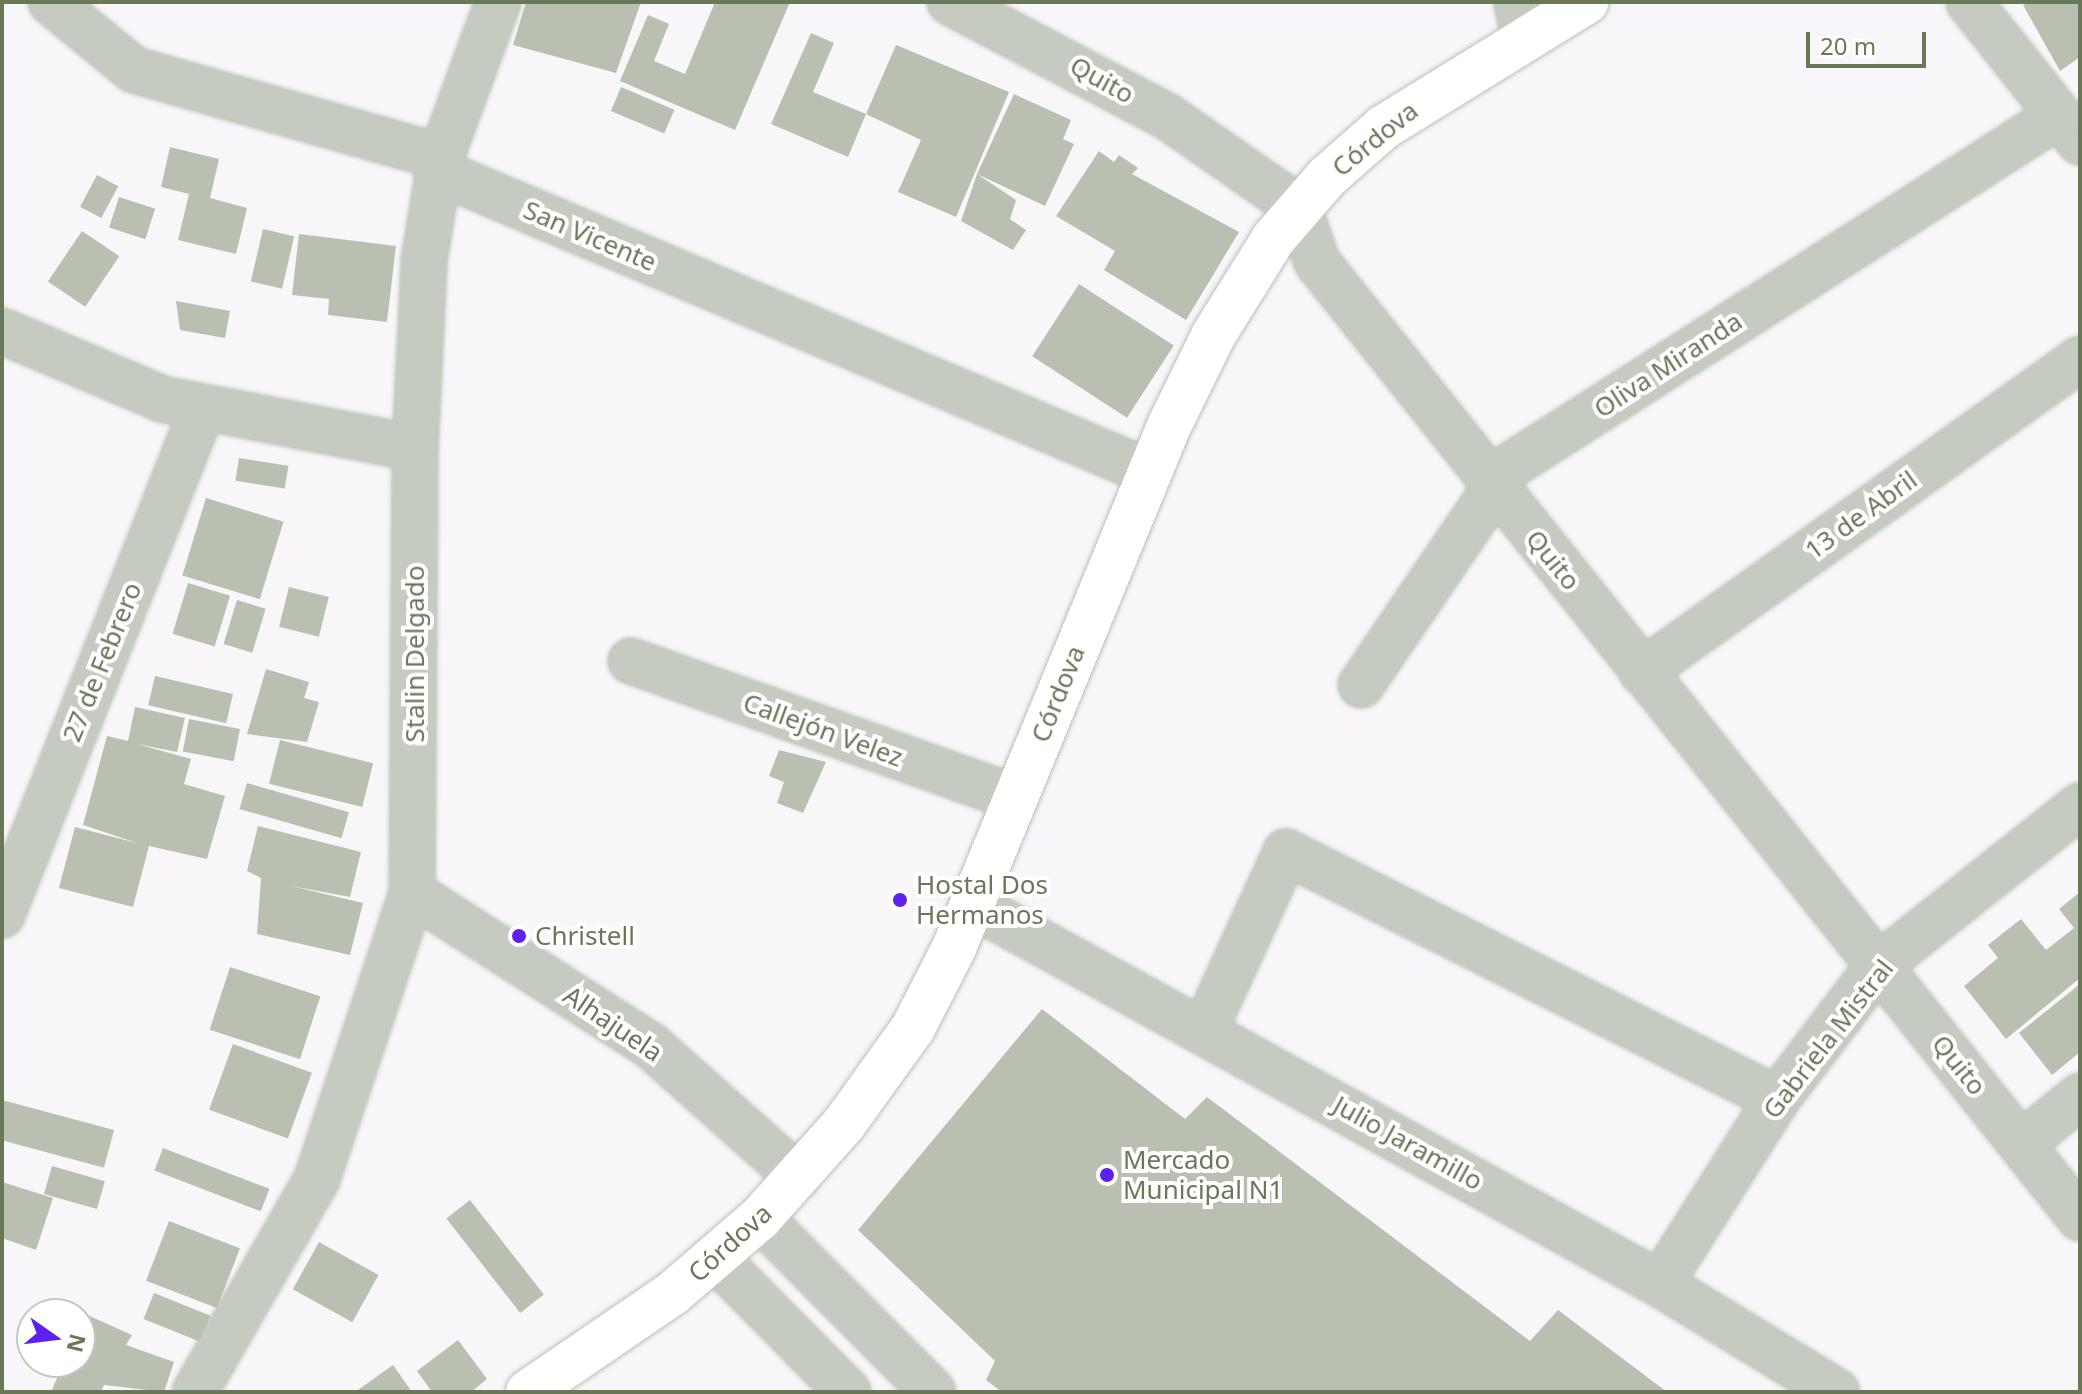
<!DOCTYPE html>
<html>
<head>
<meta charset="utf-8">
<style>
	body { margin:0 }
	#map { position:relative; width:2082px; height:1394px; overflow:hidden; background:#f9f6f9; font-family:"Noto Sans",sans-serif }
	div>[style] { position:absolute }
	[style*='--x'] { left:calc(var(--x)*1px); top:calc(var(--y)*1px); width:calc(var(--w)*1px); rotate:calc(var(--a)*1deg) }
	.building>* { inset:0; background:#b9c0b2; transform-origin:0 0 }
	.roads { filter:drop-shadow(0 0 2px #bac0b4) drop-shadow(0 0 2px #bac0b4) }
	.street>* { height:44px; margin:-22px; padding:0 22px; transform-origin:22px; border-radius:22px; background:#c6cbc2 }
	.secondary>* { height:44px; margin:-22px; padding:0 22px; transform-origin:22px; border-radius:22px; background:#fff }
	.dots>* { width:22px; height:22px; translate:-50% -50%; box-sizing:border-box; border:4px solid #fff; border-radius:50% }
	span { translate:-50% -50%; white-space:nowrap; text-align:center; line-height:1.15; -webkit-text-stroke:8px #fff; paint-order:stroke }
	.street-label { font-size:26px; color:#687859 }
	.poi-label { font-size:26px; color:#687859 }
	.left { translate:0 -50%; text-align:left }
	.frame { position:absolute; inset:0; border:4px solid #687859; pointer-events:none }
	.north { position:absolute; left:16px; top:1298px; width:80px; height:80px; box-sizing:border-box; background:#fff; border:2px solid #c3c9bd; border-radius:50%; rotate:104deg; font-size:22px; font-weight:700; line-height:32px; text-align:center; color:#687859 }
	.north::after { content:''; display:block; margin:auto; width:28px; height:36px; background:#5e1ff1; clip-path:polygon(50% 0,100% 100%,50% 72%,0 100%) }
	.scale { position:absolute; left:1806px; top:32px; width:120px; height:36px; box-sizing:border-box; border:4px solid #687859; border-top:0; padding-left:10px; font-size:24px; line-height:28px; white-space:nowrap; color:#687859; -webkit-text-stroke:6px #fff; paint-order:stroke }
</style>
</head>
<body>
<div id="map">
	<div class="building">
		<i style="clip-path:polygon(526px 2px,641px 2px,616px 73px,513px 45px)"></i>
		<i style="clip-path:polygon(715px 2px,790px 2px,735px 130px,620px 81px,648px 15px,669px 24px,654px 61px,685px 74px)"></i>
		<i style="clip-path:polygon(2028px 2px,2080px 2px,2080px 57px,2060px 71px,2023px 5px)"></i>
		<i style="clip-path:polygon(811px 33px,834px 43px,813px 92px,866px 114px,848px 157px,771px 124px)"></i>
		<i style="clip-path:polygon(896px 45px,1009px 92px,956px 217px,898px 192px,921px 140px,866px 114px)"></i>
		<i style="left:621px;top:87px;width:58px;height:26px;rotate:23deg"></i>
		<i style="clip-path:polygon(1014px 94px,1071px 120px,1063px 139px,1074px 144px,1045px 206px,977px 174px,1016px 200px,1010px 219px,1026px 230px,1013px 250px,961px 221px,977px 174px)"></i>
		<i style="clip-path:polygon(170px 147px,219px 159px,210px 198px,247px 208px,236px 254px,178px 240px,189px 194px,161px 187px)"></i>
		<i style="clip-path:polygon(1099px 151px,1114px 162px,1119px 155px,1138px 168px,1132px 174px,1239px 232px,1186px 320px,1104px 270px,1115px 251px,1056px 216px)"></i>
		<i style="left:97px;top:175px;width:24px;height:36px;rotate:28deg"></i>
		<i style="left:119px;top:197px;width:38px;height:32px;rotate:18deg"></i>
		<i style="left:263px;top:229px;width:32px;height:54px;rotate:13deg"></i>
		<i style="left:82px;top:231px;width:45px;height:61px;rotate:34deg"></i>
		<i style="clip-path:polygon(299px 234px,396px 246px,387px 322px,328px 315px,329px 299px,292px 295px)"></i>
		<i style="left:1079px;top:284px;width:113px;height:86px;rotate:33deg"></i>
		<i style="clip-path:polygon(176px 301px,230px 311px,225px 338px,180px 330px)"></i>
		<i style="left:239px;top:458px;width:50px;height:23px;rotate:9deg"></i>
		<i style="left:206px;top:498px;width:81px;height:81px;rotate:17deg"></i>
		<i style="left:188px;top:583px;width:44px;height:53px;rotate:17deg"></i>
		<i style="left:289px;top:587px;width:41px;height:41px;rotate:14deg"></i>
		<i style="left:237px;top:600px;width:30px;height:46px;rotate:17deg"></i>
		<i style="clip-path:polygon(266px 669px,309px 682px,304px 698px,319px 702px,307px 742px,247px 734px)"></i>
		<i style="left:155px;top:676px;width:80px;height:30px;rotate:13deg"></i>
		<i style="clip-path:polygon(135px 707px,185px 718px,177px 752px,137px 744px,191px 759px,184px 784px,225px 796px,207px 859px,149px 846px,133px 907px,59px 888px,75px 827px,137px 843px,83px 825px,107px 736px,128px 741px)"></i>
		<i style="left:189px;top:719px;width:52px;height:33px;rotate:11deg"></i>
		<i style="left:280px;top:740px;width:96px;height:45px;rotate:14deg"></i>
		<i style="clip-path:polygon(779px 750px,826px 762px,803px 813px,777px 803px,784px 782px,769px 776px)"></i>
		<i style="left:247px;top:783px;width:106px;height:27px;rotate:16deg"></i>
		<i style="clip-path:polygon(258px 826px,361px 852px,350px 897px,291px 886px,363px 903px,350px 955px,257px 934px,261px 878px,247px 871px)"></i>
		<i style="clip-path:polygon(2080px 892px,2080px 978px,2006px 1039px,1964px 986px,1998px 958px,1988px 945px,2021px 919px,2046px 950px,2074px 928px,2059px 909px)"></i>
		<i style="left:230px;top:967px;width:95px;height:66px;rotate:18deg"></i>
		<i style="clip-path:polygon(2080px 984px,2080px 1052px,2052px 1075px,2019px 1033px)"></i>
		<i style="clip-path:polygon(1042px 1009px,1185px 1119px,1207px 1097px,1530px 1341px,1558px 1310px,1667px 1392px,1002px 1392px,986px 1380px,995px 1361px,858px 1230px)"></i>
		<i style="left:233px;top:1044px;width:84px;height:70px;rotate:20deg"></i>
		<i style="left:2px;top:1100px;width:116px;height:39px;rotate:15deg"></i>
		<i style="left:163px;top:1148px;width:114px;height:24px;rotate:21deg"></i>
		<i style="left:52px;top:1166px;width:55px;height:29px;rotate:16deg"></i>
		<i style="clip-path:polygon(2px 1182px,53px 1198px,36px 1250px,2px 1238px)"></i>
		<i style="left:470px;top:1200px;width:120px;height:30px;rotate:52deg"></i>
		<i style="left:169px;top:1221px;width:76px;height:64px;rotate:21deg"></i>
		<i style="left:319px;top:1242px;width:68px;height:54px;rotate:29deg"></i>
		<i style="left:154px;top:1293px;width:61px;height:28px;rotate:22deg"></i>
		<i style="clip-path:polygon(85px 1314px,132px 1335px,126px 1345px,174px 1362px,164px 1392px,104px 1385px,101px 1392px,51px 1392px,64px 1362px,80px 1362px)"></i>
		<i style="clip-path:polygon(458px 1340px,487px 1379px,471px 1392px,432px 1392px,417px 1371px)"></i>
		<i style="clip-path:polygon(393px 1365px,412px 1392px,355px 1392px)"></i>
	</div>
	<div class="roads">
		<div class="street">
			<i style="--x:51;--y:2;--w:107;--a:39.3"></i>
			<i style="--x:134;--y:70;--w:319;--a:15.8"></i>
			<i style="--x:441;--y:157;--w:15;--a:106"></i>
			<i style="--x:437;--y:171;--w:773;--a:22.92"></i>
			<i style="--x:950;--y:2;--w:246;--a:27.8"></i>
			<i style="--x:1168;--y:117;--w:160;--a:34.8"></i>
			<i style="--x:1299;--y:208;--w:57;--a:71.6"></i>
			<i style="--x:1317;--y:262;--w:1223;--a:51.41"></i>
			<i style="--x:1517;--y:2;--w:36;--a:79"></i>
			<i style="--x:1969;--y:2;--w:179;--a:51.6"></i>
			<i style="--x:2;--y:331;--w:174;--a:23"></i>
			<i style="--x:162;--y:399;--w:258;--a:11"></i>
			<i style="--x:631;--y:661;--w:408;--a:19.6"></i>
			<i style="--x:1642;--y:672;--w:538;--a:-35.55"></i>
			<i style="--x:1361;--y:685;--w:238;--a:-55.8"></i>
			<i style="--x:1495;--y:488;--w:11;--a:-131"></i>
			<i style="--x:1488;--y:480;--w:676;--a:-32.56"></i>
			<i style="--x:412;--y:893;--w:282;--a:32.6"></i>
			<i style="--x:650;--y:1045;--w:198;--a:41.7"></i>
			<i style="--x:973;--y:905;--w:785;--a:28.88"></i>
			<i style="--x:1660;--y:1284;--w:207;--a:31.4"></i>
			<i style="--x:2;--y:915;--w:543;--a:-68.39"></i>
			<i style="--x:1205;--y:1029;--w:195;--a:-65.4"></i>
			<i style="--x:1286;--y:852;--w:550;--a:26.7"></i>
			<i style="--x:2023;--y:1143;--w:74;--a:-39.5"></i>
			<i style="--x:760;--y:1218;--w:245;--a:45.2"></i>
			<i style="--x:716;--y:1259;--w:187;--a:45.2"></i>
			<i style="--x:1660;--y:1284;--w:219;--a:-57.7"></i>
			<i style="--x:1777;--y:1099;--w:167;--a:-52.8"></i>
			<i style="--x:1878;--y:966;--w:258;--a:-38.4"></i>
			<i style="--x:195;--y:1392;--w:245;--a:-60.2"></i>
			<i style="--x:317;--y:1179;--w:301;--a:-71.6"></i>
			<i style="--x:412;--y:893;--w:445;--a:-89.6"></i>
			<i style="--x:415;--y:448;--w:187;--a:-87.2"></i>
			<i style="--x:424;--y:261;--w:105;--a:-80.7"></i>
			<i style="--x:441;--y:157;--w:165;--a:-69.8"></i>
		</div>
		<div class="secondary">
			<i style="--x:528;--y:1392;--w:176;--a:-34.3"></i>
			<i style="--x:673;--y:1293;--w:115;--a:-40.8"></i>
			<i style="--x:760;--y:1218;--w:126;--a:-48.2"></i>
			<i style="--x:844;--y:1124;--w:118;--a:-54.3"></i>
			<i style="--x:913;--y:1028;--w:90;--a:-62.9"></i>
			<i style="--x:954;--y:948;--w:565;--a:-67.61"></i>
			<i style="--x:1169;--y:426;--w:100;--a:-63.9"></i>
			<i style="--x:1213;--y:336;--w:115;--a:-58.1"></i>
			<i style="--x:1274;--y:238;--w:81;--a:-49"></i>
			<i style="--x:1327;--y:177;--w:76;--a:-41.3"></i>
			<i style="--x:1384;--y:127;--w:238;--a:-31.7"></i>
		</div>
	</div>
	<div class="dots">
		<i style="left:900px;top:900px;background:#5e1ff1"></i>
		<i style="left:519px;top:936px;background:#5e1ff1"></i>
		<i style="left:1107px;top:1175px;background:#5e1ff1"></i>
	</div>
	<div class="street-label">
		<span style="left:1102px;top:80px;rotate:29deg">Quito</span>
		<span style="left:1375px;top:139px;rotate:-39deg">Córdova</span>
		<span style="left:590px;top:236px;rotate:23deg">San Vicente</span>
		<span style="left:1668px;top:365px;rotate:-33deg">Oliva Miranda</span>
		<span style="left:1861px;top:515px;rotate:-36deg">13 de Abril</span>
		<span style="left:1553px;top:560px;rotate:51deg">Quito</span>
		<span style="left:415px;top:654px;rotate:-90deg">Stalin Delgado</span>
		<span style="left:102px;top:662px;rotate:-68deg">27 de Febrero</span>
		<span style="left:1058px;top:694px;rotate:-68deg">Córdova</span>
		<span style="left:823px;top:730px;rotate:20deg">Callejón Velez</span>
		<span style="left:613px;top:1024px;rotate:34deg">Alhajuela</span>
		<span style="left:1828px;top:1039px;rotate:-52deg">Gabriela Mistral</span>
		<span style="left:1959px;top:1065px;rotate:51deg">Quito</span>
		<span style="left:1408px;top:1143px;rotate:29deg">Julio Jaramillo</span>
		<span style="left:730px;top:1243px;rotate:-42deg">Córdova</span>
	</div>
	<div class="poi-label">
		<span class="left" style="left:916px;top:900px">Hostal Dos<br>Hermanos</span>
		<span class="left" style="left:535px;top:936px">Christell</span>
		<span class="left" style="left:1123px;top:1175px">Mercado<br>Municipal N1</span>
	</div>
	<div class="frame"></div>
	<div class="north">N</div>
	<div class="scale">20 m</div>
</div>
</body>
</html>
